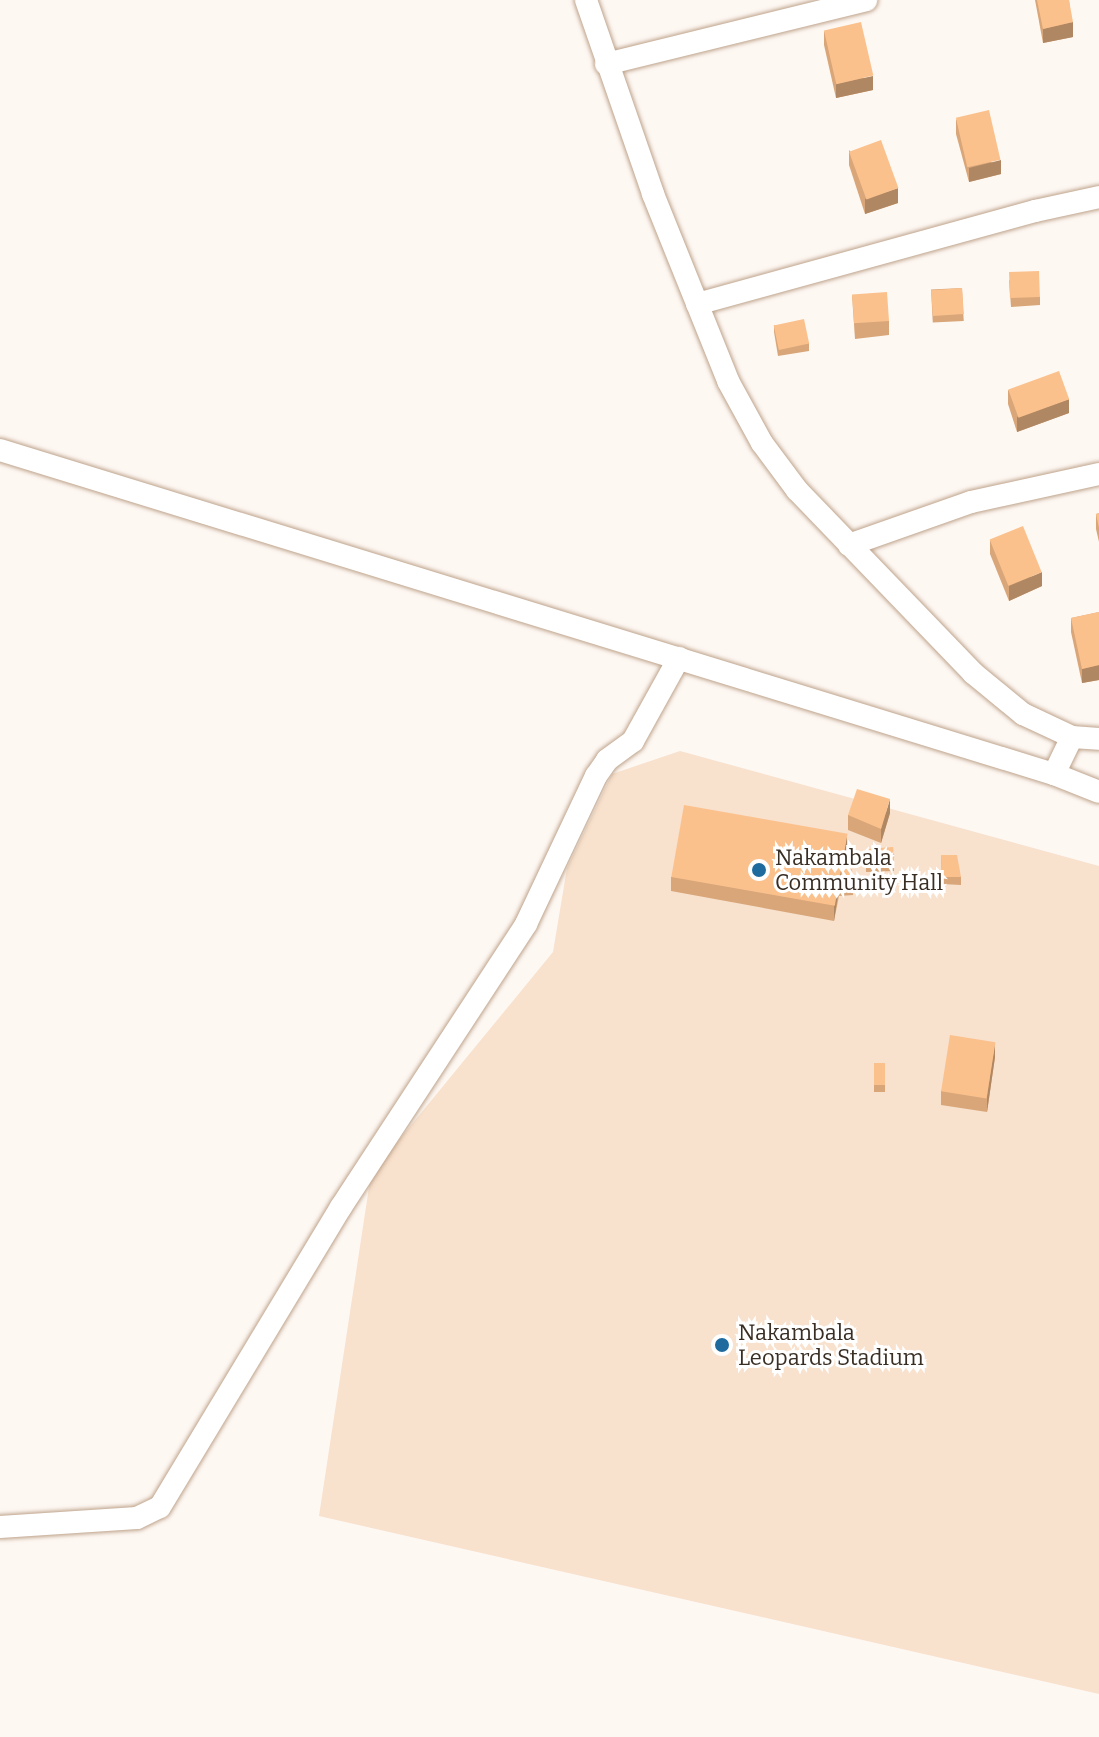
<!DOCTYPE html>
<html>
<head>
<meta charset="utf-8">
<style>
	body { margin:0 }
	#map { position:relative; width:1099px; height:1737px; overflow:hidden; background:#fef8f3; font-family:Bitter,serif }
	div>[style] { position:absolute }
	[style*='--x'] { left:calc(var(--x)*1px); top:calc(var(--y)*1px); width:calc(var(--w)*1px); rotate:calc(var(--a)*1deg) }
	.green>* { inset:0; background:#f8e1cd }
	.roads { filter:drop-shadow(0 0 2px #bea38b) drop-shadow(0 0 2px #bea38b) }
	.street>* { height:22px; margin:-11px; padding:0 11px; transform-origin:11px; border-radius:11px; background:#fff }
	.wall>* { inset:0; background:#d8a679; transform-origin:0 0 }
	.shaded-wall>* { inset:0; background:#b08763 }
	.building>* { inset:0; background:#fbc18d; transform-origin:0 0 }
	.dots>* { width:22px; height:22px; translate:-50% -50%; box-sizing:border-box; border:4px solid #fff; border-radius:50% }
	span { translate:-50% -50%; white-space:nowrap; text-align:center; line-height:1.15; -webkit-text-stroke:6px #fff; paint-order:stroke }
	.poi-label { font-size:22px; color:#392e24 }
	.left { translate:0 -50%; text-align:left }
</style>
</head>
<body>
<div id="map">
	<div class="green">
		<i style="clip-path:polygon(680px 751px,1099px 866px,1099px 1694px,319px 1516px,371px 1174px,553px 952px,567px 868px,612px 774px)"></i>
	</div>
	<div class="roads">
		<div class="street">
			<i style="--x:586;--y:0;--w:205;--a:70.9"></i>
			<i style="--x:653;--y:194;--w:201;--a:68.1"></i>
			<i style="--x:728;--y:381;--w:71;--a:61.3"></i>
			<i style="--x:762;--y:443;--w:59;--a:53.3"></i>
			<i style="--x:797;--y:490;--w:254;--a:46.1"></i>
			<i style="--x:973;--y:673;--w:65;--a:39.4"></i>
			<i style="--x:1023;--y:714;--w:54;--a:25.1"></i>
			<i style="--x:1072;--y:737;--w:27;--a:4"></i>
			<i style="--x:606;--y:64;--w:268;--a:-13.8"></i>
			<i style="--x:697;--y:304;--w:351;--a:-15.4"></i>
			<i style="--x:1035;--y:211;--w:66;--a:-12.3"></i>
			<i style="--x:0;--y:450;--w:1103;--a:17.09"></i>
			<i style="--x:1054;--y:774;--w:48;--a:21.8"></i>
			<i style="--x:849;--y:545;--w:129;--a:-19.4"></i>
			<i style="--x:971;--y:502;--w:131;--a:-12.3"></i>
			<i style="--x:1054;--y:774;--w:41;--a:-64.1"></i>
			<i style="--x:0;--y:1527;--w:137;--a:-3.8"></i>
			<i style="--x:137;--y:1518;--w:25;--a:-26"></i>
			<i style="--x:160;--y:1507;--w:350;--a:-58.9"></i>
			<i style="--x:341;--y:1207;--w:338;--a:-56.8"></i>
			<i style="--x:526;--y:924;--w:164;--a:-64.7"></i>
			<i style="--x:596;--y:776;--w:19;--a:-55"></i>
			<i style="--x:607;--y:760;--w:32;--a:-36"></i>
			<i style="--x:633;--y:741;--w:95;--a:-61"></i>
		</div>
	</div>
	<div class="wall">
		<i style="clip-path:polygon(1035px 0,1069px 0,1073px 37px,1043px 43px)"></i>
		<i style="clip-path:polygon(824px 31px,873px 90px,836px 98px,824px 45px)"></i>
		<i style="clip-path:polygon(956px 119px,1001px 174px,969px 182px,956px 134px)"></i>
		<i style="clip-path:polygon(849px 150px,898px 203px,865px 214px,849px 165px)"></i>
		<i style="clip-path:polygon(1009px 280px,1040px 297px,1040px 305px,1011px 307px)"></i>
		<i style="left:962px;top:288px;width:33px;height:31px;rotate:87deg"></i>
		<i style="clip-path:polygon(852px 295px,889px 321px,889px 335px,855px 339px)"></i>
		<i style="clip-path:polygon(774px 325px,809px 343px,809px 351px,778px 356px,774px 332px)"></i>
		<i style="clip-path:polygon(1008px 390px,1069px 413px,1017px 432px,1008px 404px)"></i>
		<i style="clip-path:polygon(1099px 513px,1099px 542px,1096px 529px,1096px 514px)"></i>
		<i style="clip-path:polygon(990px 540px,1042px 586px,1009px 601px,990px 554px)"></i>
		<i style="clip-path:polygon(1099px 612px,1099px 680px,1082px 683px,1071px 632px,1071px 618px)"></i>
		<i style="clip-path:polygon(890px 813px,881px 843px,848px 830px,848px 815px)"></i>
		<i style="clip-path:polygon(893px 847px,894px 871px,866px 872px,866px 864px)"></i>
		<i style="clip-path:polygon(847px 849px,843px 869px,852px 869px,853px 895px,839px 896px,834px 921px,671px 891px,671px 877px)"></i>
		<i style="clip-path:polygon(941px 855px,961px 877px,961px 885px,942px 884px)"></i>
		<i style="clip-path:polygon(995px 1057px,987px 1112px,941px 1105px,941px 1091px)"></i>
		<i style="left:874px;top:1063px;width:11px;height:29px"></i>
	</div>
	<div class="shaded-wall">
		<i style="clip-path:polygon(1073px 22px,1073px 37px,1043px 43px,1043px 29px)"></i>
		<i style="clip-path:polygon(873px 76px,873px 90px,836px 98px,836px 84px)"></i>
		<i style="clip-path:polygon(1001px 160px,1001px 174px,969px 182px,969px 168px)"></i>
		<i style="clip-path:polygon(898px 188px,898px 203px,865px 214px,865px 199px)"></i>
		<i style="clip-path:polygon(1069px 399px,1069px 413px,1017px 432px,1017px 417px)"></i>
		<i style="clip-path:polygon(1042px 572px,1042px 586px,1009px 601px,1009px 586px)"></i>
		<i style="clip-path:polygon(1099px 665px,1099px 680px,1082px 683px,1082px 669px)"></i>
		<i style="clip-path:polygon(890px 799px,890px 813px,881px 843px,881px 829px)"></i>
		<i style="clip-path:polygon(847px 834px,847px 849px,840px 888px,839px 888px,834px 921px,834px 906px)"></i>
		<i style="clip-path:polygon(995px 1042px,995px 1057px,987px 1112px,987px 1097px)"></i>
	</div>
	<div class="building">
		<i style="clip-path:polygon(1037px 0,1069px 0,1073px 22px,1043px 29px)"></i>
		<i style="left:861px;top:22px;width:55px;height:38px;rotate:77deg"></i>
		<i style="left:989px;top:110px;width:51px;height:34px;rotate:77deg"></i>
		<i style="left:881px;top:140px;width:51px;height:34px;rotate:70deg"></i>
		<i style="left:1039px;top:271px;width:26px;height:30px;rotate:88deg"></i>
		<i style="left:962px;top:288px;width:26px;height:31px;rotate:86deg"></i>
		<i style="left:887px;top:292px;width:29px;height:35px;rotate:86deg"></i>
		<i style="left:804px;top:319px;width:25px;height:31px;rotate:78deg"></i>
		<i style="left:1059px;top:371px;width:30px;height:54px;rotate:70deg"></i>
		<i style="clip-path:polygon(1099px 513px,1099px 528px,1096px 514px)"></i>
		<i style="left:1023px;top:526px;width:50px;height:36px;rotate:68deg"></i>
		<i style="clip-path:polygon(1099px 612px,1099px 665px,1082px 669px,1071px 618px)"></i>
		<i style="clip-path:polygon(857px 789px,890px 799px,881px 829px,848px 815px)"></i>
		<i style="left:684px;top:805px;width:166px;height:73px;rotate:10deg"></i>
		<i style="clip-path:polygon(893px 847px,894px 863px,866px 864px,868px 849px)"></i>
		<i style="clip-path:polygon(941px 855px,957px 855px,961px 877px,942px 877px)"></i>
		<i style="clip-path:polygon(842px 869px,852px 869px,853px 887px,839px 888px)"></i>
		<i style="left:950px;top:1035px;width:46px;height:57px;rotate:9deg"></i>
		<i style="left:874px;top:1063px;width:11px;height:22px"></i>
	</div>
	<div class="dots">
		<i style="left:759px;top:870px;background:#1f6b9e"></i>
		<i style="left:722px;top:1345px;background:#1f6b9e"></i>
	</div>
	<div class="poi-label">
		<span class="left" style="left:775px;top:870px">Nakambala<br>Community Hall</span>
		<span class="left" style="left:738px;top:1345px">Nakambala<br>Leopards Stadium</span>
	</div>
</div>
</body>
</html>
